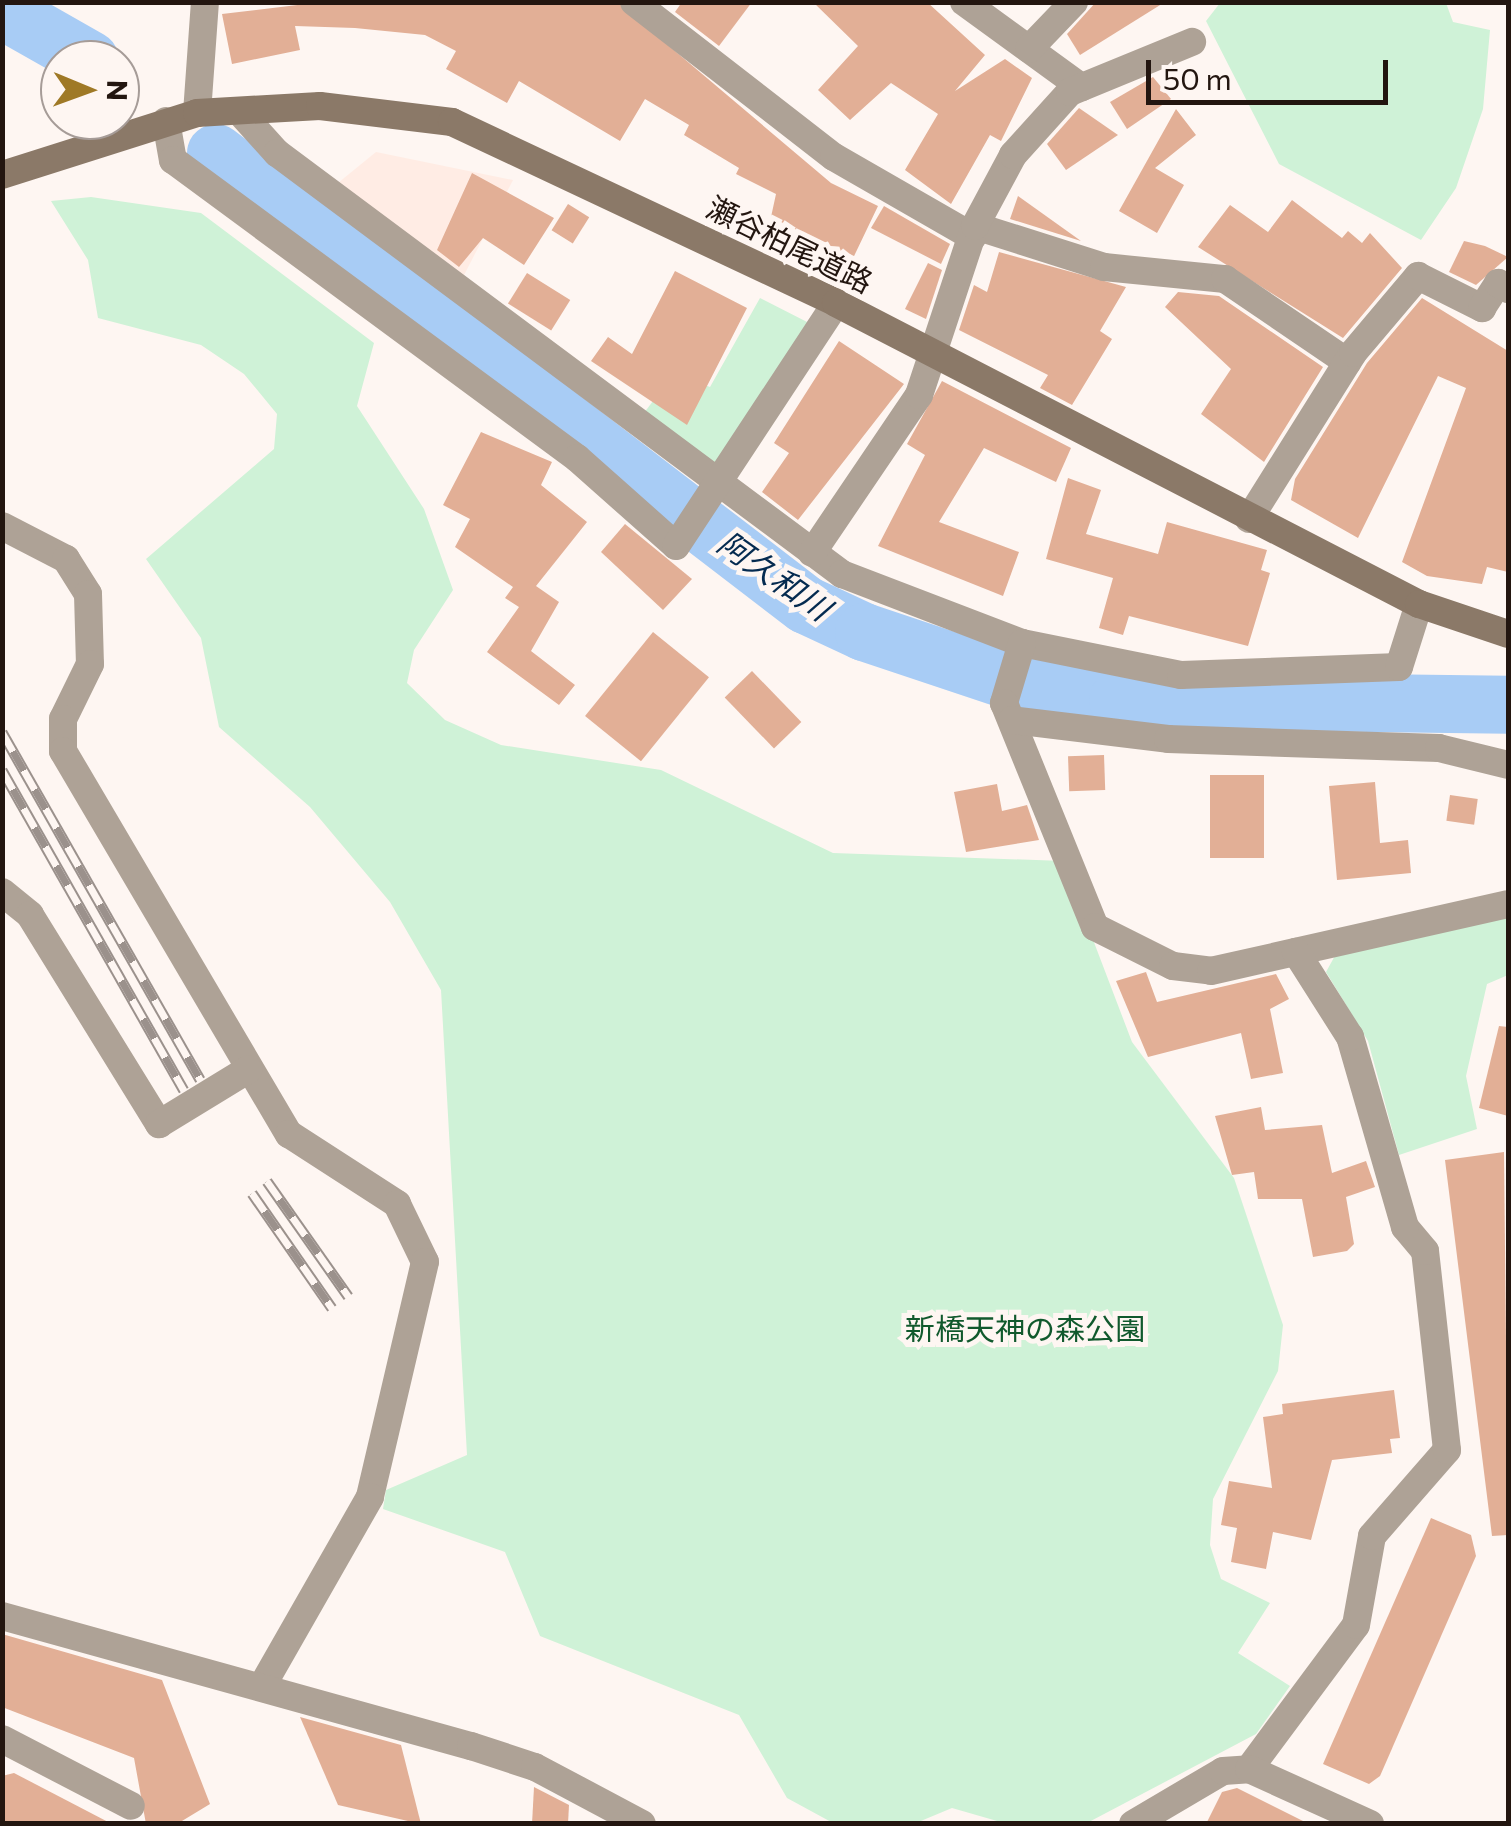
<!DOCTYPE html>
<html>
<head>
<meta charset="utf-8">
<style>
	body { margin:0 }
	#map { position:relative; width:1511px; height:1826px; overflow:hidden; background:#fef6f2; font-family:Commissioner,"Noto Sans JP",sans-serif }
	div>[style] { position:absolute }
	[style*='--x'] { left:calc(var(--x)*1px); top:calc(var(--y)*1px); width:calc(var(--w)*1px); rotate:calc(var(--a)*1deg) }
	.built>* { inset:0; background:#ffece4 }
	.green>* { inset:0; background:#cff2d7 }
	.river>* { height:58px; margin:-29px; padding:0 29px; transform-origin:29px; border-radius:29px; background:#a8ccf5 }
	.building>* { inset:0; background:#e2af96; transform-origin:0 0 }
	.minor>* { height:28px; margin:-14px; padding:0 14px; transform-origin:14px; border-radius:14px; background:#aea296 }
	.tertiary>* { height:28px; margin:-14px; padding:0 14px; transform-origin:14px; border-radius:14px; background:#aea296 }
	.secondary>* { height:28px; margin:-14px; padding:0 14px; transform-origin:14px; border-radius:14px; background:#8b7968 }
	.rail>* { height:11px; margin-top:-5.5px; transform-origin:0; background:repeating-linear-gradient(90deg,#fef6f2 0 22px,#9b918c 0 44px); box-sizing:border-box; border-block:2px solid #9b918c }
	span { translate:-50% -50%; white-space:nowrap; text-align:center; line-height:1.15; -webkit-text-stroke:10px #fef6f2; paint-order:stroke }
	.street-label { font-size:30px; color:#231610 }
	.park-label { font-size:30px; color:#11592d }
	.water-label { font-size:32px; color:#052b50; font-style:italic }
	.frame { position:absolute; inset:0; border:5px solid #231610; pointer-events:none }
	.north { position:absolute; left:40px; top:40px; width:100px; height:100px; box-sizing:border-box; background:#fef6f2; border:2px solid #a69c98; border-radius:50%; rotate:91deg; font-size:28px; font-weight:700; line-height:40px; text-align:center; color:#231610 }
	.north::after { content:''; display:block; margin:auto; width:35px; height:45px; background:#9f7926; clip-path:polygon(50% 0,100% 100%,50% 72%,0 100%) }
	.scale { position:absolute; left:1146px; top:60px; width:242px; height:45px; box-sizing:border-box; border:5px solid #231610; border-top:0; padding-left:12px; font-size:30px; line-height:35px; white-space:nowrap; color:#231610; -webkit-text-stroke:8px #fef6f2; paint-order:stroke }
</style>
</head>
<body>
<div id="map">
	<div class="built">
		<i style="clip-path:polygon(376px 152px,513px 180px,461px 281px,333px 187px)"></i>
	</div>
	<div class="green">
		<i style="clip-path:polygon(1446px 3px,1453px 22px,1490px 30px,1483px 109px,1456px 188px,1421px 240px,1279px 164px,1206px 21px,1220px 3px)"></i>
		<i style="clip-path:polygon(91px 197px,201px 213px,374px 343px,357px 406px,424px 509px,453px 590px,414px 650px,407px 683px,445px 720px,501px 745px,661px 770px,833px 853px,1063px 861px,1132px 1042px,1234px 1178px,1283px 1325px,1278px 1371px,1213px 1499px,1210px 1545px,1221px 1579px,1270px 1603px,1238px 1653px,1290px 1686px,1256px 1734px,1087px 1823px,1004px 1823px,952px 1808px,916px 1823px,833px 1823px,787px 1798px,739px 1715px,540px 1636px,505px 1552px,383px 1509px,386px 1490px,467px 1455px,441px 990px,390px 902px,310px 807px,219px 727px,201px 638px,146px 559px,274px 449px,277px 414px,244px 374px,201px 345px,98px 318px,88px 260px,51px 201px)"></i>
		<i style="clip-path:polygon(760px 298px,811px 324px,716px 466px,641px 417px,674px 373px,710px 387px)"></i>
		<i style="clip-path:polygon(1508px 913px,1508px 975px,1487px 984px,1466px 1076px,1477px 1129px,1399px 1155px,1368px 1041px,1326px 972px,1337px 952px)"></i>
	</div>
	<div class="river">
		<i style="--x:2;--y:10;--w:101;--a:29.6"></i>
		<i style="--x:216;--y:153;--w:743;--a:37.46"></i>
		<i style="--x:806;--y:605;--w:64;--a:25"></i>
		<i style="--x:864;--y:632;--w:179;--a:18.5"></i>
		<i style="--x:1034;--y:689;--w:85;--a:7.5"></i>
		<i style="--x:1118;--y:700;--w:390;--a:0.7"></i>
	</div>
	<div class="building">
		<i style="clip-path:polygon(322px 2px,617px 2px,831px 183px,878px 206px,845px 275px,812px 259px,821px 242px,771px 217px,776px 194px,736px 174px,739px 168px,684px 135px,689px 125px,645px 99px,620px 141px,519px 81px,507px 103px,446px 69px,456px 51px,425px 35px,355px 28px,295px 26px,300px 50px,232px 64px,222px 14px)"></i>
		<i style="clip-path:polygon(682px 2px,752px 2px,719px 46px,675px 12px)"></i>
		<i style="clip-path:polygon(813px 2px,927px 2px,985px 55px,955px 91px,1005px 59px,1032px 78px,1001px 141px,990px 135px,951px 204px,905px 170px,938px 114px,891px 83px,850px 120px,818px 90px,858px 46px)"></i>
		<i style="clip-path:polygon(1096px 2px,1165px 2px,1080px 55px,1067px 34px)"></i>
		<i style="clip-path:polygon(1153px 77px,1171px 99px,1127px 129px,1110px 102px)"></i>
		<i style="clip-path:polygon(1079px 108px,1118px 135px,1066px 170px,1047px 144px)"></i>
		<i style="clip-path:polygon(1176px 109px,1196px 135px,1155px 168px,1184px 185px,1157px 233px,1119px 211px)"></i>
		<i style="clip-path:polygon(472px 173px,554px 218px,524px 265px,483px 238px,459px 267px,437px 250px)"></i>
		<i style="clip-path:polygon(1018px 196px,1081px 241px,1010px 219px)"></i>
		<i style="clip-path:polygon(1292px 200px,1342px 238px,1348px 231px,1362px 243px,1370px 233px,1402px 268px,1343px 338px,1198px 247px,1230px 205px,1268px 232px)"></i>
		<i style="left:568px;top:204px;width:25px;height:31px;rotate:32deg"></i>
		<i style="clip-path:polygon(884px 206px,950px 244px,941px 264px,871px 228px)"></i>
		<i style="clip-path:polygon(1464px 241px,1485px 246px,1508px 257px,1476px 285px,1449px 272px)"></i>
		<i style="clip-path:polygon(999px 252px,1126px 287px,1100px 331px,1112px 339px,1072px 405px,1040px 388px,1048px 375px,959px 330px,974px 285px,987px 292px)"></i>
		<i style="clip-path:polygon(928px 263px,942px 270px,926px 319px,905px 309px)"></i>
		<i style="clip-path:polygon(675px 271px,747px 308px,687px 425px,591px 361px,608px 337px,632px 354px)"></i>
		<i style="left:527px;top:273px;width:51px;height:36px;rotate:32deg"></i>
		<i style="clip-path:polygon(1178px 292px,1219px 296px,1323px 367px,1264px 462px,1201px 414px,1231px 369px,1165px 307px)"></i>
		<i style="clip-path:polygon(1422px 298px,1508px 351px,1508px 572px,1487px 567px,1482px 584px,1427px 576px,1402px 562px,1466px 388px,1438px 376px,1358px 538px,1291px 500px,1295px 479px,1367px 363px)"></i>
		<i style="clip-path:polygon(839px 341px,904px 384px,798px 520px,762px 492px,789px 453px,774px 443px)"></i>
		<i style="clip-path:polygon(942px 381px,1071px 448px,1056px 482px,984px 448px,939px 522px,1019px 552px,1003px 596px,878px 546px,925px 455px,907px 444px)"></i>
		<i style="clip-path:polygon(481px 432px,552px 462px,541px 485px,587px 522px,536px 586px,559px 602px,531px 651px,575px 685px,559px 705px,487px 652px,519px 607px,505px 598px,513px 587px,455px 547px,470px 519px,443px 505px)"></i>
		<i style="clip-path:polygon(1068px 478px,1101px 490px,1086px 534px,1158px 554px,1167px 522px,1267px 550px,1261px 570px,1270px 573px,1248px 646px,1129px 616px,1123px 635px,1099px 628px,1113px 578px,1046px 559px)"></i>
		<i style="clip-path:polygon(625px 524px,692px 579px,663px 610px,601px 552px)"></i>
		<i style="left:653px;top:632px;width:72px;height:108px;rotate:39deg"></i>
		<i style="left:752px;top:671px;width:71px;height:38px;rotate:46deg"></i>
		<i style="left:1104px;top:755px;width:35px;height:36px;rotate:88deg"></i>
		<i style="left:1210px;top:775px;width:54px;height:83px"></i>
		<i style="clip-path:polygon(1375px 782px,1380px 843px,1408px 840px,1411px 873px,1337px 880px,1329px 786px)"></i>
		<i style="clip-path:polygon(997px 784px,1002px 811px,1027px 805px,1039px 840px,966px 852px,954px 792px)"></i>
		<i style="left:1450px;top:795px;width:28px;height:26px;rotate:8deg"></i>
		<i style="clip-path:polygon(1146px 972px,1157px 1002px,1276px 974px,1289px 999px,1270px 1009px,1283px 1073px,1251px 1079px,1241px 1033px,1148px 1057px,1116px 981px)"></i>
		<i style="clip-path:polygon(1499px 1026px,1508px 1027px,1508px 1116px,1479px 1108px)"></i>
		<i style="clip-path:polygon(1261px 1107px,1265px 1130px,1322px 1125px,1332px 1173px,1366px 1161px,1375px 1187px,1346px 1197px,1354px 1244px,1347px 1251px,1313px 1257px,1302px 1199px,1258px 1199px,1254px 1172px,1232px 1175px,1215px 1116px)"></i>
		<i style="clip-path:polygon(1504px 1152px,1508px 1535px,1492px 1536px,1445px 1160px)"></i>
		<i style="clip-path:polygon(1394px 1390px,1400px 1438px,1390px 1439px,1392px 1453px,1332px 1460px,1311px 1540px,1273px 1532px,1266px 1569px,1231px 1562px,1237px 1528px,1221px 1525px,1229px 1481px,1272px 1488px,1263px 1417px,1283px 1414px,1282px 1404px)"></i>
		<i style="clip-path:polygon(1431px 1518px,1471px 1535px,1476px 1556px,1380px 1776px,1369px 1784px,1323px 1764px)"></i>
		<i style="clip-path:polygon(2px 1634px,162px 1680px,210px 1804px,177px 1824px,146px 1824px,134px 1758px,2px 1707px)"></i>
		<i style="clip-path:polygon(300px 1717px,401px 1745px,421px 1824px,338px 1805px)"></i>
		<i style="clip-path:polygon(14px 1773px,112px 1824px,2px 1824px,2px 1776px)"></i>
		<i style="clip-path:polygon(534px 1787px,569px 1805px,568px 1824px,532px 1824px)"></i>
		<i style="clip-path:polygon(1237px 1788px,1309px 1824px,1206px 1824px,1222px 1792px)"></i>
	</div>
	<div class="minor">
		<i style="--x:634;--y:2;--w:253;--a:37.8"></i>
		<i style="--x:834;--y:157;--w:160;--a:29.9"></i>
		<i style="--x:964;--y:2;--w:145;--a:36"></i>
		<i style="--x:1029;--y:49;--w:65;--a:-46.2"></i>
		<i style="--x:239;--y:111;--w:57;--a:47.9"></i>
		<i style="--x:277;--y:153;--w:705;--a:36.69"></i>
		<i style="--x:842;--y:574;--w:193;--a:21"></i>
		<i style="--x:1022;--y:643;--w:162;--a:11.4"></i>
		<i style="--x:1181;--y:675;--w:218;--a:-2.1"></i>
		<i style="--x:1399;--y:667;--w:66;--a:-72.4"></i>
		<i style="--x:166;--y:121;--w:40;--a:80"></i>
		<i style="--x:173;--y:160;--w:502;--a:36.41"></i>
		<i style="--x:577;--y:458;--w:132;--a:41.6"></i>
		<i style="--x:676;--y:546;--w:291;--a:-56.6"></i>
		<i style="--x:975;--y:226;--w:135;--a:17.6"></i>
		<i style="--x:1104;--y:267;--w:122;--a:5.7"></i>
		<i style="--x:1225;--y:279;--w:148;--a:34.2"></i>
		<i style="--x:1249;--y:519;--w:196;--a:-57.9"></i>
		<i style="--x:1353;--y:353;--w:101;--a:-49.8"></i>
		<i style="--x:1418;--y:276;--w:72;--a:26.6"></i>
		<i style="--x:1482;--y:308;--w:30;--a:-57"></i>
		<i style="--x:1498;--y:283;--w:12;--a:31"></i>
		<i style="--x:2;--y:526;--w:72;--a:27.3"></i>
		<i style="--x:66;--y:559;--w:41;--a:57.8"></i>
		<i style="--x:88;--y:594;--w:70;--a:88.4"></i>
		<i style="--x:90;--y:664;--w:61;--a:116.1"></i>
		<i style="--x:63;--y:719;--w:32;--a:90"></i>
		<i style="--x:63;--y:751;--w:445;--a:59.5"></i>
		<i style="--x:289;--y:1134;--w:129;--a:32.9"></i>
		<i style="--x:397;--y:1204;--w:64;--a:64.2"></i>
		<i style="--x:425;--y:1262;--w:241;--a:103.2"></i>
		<i style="--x:370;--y:1497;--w:218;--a:119.7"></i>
		<i style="--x:812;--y:553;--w:191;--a:-55.9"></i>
		<i style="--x:919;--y:395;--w:178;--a:-71.7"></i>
		<i style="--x:975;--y:226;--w:81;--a:-61.8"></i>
		<i style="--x:1013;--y:155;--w:85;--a:-47.9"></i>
		<i style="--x:1070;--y:92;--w:132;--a:-22.3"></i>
		<i style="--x:1022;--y:643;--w:63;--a:106.7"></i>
		<i style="--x:1004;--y:703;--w:242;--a:67.9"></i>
		<i style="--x:1095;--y:927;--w:87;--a:26.6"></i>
		<i style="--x:1173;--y:966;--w:38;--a:7"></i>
		<i style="--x:1211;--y:971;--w:304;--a:-12.7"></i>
		<i style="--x:1012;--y:720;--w:157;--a:6.9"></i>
		<i style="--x:1168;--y:739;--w:271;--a:1.9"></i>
		<i style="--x:1439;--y:748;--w:71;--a:13.8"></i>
		<i style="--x:2;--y:892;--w:36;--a:39"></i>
		<i style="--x:30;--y:915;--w:246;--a:58.3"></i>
		<i style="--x:159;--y:1124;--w:105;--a:-31.4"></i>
		<i style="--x:2;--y:1616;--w:487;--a:15.5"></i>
		<i style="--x:471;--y:1746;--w:67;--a:18.2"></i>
		<i style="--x:535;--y:1767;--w:121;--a:28"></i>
		<i style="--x:2;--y:1739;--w:145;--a:27.4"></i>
		<i style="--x:1249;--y:1769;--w:179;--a:-53.4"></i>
		<i style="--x:1356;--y:1625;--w:90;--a:-79.8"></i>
		<i style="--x:1372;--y:1536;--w:114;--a:-48.9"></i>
		<i style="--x:1447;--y:1450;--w:200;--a:-96.3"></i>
		<i style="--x:1425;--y:1251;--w:31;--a:-130"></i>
		<i style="--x:1405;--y:1227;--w:198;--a:-106.1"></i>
		<i style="--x:1350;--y:1037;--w:101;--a:-122.4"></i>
		<i style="--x:1133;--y:1824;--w:104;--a:-30.5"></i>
		<i style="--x:1223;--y:1771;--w:26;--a:-4"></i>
		<i style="--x:1249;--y:1769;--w:133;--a:24.4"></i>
	</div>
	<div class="tertiary">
		<i style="--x:197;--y:113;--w:111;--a:-85.9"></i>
	</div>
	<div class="secondary">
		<i style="--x:2;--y:175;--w:205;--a:-17.6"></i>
		<i style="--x:197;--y:113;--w:123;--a:-3.3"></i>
		<i style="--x:320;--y:106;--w:133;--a:6.9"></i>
		<i style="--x:452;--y:122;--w:425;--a:25.2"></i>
		<i style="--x:836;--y:303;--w:656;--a:27.31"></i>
		<i style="--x:1419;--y:604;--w:94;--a:18.6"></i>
	</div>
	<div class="rail">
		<i style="--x:2;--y:732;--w:400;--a:60.3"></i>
		<i style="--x:2;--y:770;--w:368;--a:60.4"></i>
		<i style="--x:267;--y:1181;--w:141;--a:54.8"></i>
		<i style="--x:252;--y:1193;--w:140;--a:55.2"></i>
	</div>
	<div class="street-label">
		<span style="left:790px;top:244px;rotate:26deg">瀬谷柏尾道路</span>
	</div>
	<div class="park-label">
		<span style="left:1025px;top:1328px">新橋天神の森公園</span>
	</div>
	<div class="water-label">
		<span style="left:775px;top:575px;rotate:35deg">阿久和川</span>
	</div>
	<div class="frame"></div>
	<div class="north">N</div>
	<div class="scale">50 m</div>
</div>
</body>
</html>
